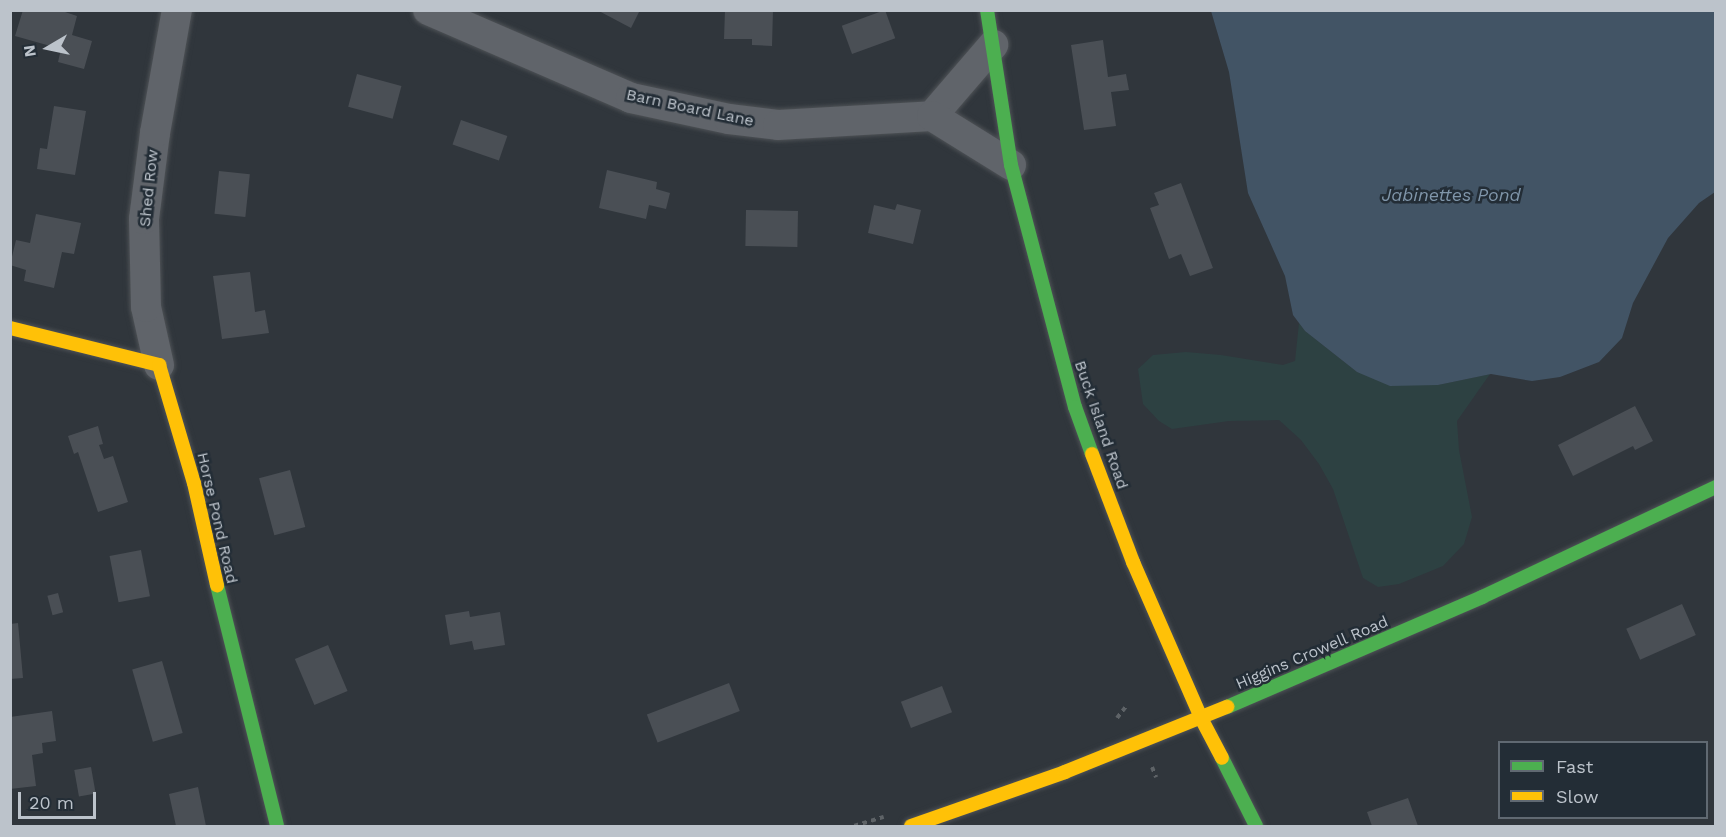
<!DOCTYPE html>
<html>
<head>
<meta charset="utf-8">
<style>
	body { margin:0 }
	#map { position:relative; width:1726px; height:837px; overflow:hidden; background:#30363c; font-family:"Work Sans",sans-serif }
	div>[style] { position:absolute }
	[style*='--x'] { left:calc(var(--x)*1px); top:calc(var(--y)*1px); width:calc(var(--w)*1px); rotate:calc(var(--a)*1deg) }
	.green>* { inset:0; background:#2d4142 }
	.water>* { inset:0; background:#425465 }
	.building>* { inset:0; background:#4a4f55; transform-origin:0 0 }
	.path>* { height:4px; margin-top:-2px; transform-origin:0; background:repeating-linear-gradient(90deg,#5e6367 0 4.5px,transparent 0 9px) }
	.roads { filter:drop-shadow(0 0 2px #4e5256) drop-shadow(0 0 2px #4e5256) }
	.street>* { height:30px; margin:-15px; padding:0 15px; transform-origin:15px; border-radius:15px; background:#60646a }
	.fast>* { height:14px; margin:-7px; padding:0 7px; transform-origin:7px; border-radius:7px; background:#4caf50 }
	.slow>* { height:14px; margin:-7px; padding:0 7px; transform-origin:7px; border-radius:7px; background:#ffc107 }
	span { translate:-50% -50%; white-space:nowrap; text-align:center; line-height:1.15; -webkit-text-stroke:5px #232d36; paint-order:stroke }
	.street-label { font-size:16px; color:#bcc3cb }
	.water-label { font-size:18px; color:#8096aa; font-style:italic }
	.frame { position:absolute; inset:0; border:12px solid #bcc3cb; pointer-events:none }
	.legend { position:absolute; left:1498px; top:741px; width:210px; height:78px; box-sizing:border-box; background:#232d36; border:2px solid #606972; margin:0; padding:8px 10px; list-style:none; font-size:18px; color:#bcc3cb }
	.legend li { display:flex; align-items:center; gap:12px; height:30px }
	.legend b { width:30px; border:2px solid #606972 }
	.north { position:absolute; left:18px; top:18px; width:60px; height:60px; -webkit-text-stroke:4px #232d36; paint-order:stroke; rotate:261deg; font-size:16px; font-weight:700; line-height:24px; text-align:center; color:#bcc3cb }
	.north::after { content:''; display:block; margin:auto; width:21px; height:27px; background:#bcc3cb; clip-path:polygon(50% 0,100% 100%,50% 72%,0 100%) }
	.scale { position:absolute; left:18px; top:792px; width:78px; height:27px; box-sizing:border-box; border:3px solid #bcc3cb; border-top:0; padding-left:8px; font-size:18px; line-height:21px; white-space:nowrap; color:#bcc3cb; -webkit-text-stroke:4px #232d36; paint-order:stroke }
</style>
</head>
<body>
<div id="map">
	<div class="green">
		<i style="clip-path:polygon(1299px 323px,1305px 331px,1357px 372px,1438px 385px,1490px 374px,1457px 421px,1459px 450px,1472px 517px,1464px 544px,1443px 566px,1399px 584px,1378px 587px,1363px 578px,1333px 489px,1319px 464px,1301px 440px,1279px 420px,1229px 421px,1172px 429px,1159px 421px,1143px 404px,1138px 369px,1153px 355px,1186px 352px,1221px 355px,1283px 365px,1295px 361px)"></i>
	</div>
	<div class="water">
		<i style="clip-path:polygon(1211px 11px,1715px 11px,1715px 192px,1699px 203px,1668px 238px,1633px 303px,1622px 338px,1599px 362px,1560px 377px,1532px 381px,1491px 374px,1438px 385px,1390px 386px,1357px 372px,1305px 331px,1293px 315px,1285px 276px,1248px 193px,1229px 72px)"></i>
	</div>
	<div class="building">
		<i style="clip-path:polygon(23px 10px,59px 10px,77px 16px,72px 35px,92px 41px,84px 69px,58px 62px,61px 49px,15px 36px)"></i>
		<i style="clip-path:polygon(597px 10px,640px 10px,631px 28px)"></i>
		<i style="clip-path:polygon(725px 10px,773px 10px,772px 46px,752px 45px,752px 39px,724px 39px)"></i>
		<i style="left:885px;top:10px;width:30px;height:46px;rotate:70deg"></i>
		<i style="clip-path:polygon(1103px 40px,1108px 77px,1126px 74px,1129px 90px,1111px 92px,1116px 126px,1084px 130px,1071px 45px)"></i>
		<i style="left:357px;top:74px;width:46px;height:34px;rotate:15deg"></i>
		<i style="clip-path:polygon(54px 106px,86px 111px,75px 175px,37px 169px,40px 148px,47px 149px)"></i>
		<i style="left:461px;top:120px;width:49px;height:26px;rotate:19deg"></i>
		<i style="clip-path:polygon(607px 170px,657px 182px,656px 189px,670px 193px,666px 209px,649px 205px,646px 219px,599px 208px)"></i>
		<i style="left:219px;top:171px;width:31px;height:43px;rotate:6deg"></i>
		<i style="clip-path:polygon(1181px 183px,1213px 268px,1190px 276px,1181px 254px,1169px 259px,1150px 208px,1159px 205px,1154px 193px)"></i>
		<i style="clip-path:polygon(897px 204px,921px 210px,913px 244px,868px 233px,874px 205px,895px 210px)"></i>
		<i style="left:746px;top:210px;width:52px;height:36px;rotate:1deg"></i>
		<i style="clip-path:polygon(36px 214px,81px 223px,74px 254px,62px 252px,54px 288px,24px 281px,26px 270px,10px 265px,16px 240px,30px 243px)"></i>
		<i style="clip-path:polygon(250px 272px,255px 312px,265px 310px,269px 333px,222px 339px,213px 276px)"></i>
		<i style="clip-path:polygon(1635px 406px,1653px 441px,1635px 450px,1633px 446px,1573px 476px,1558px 445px)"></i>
		<i style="clip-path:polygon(98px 426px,103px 444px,99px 445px,104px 459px,113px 456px,128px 502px,98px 512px,78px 452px,74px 454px,68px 436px)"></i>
		<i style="left:290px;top:470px;width:59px;height:32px;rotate:75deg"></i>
		<i style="left:141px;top:550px;width:47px;height:32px;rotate:79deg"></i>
		<i style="left:58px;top:593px;width:20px;height:11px;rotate:75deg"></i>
		<i style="left:1682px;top:604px;width:34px;height:61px;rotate:66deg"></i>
		<i style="clip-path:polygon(469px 611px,470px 617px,500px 612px,505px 645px,474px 650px,472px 641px,450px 645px,445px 615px)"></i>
		<i style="clip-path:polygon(18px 623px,23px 678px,10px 679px,10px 624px)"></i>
		<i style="left:328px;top:645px;width:50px;height:36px;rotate:67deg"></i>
		<i style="left:162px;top:661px;width:75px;height:31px;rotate:74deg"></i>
		<i style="left:729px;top:683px;width:30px;height:88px;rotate:69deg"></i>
		<i style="left:942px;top:686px;width:28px;height:44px;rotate:69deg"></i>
		<i style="clip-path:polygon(52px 711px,56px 741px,42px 743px,43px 753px,32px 755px,36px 786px,10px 789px,10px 717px)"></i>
		<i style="left:91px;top:767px;width:27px;height:17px;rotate:80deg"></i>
		<i style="clip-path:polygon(198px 787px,206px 826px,176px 826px,169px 794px)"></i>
		<i style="clip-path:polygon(1408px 798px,1418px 826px,1372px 826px,1367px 812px)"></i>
	</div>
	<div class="path">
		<i style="--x:1117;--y:718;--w:16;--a:-52"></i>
		<i style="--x:1152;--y:767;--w:11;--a:68"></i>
		<i style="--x:854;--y:826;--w:31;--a:-17"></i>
	</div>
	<div class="roads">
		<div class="street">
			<i style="--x:428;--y:10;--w:221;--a:23.4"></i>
			<i style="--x:631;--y:98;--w:100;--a:12.1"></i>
			<i style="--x:729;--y:119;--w:49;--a:7"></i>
			<i style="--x:778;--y:125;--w:154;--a:-3.3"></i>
			<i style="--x:932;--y:116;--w:94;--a:-49.3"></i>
			<i style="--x:932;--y:116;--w:93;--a:31.8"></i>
			<i style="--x:159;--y:365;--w:59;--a:-102.6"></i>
			<i style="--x:146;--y:307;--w:88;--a:-91.3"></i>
			<i style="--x:144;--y:219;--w:87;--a:-82.7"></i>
			<i style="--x:155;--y:133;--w:125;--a:-79.9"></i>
		</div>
		<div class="fast">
			<i style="--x:987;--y:10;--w:157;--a:81.2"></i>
			<i style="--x:1011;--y:165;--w:250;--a:75.2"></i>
			<i style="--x:1075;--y:407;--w:50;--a:70.1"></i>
			<i style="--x:217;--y:585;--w:248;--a:76"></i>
			<i style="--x:1227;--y:707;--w:278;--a:-23.3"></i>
			<i style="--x:1482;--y:597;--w:259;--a:-25.2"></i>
			<i style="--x:1222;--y:758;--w:76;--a:63.4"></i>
		</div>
		<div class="slow">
			<i style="--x:10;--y:328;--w:154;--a:13.9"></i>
			<i style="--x:159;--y:365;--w:123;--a:73.5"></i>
			<i style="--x:194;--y:483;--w:105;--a:77.3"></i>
			<i style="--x:1092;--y:454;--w:116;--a:69.2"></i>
			<i style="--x:1133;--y:562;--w:170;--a:66.4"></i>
			<i style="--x:1201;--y:718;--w:45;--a:62.3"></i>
			<i style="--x:911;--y:826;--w:163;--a:-19.3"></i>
			<i style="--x:1065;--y:772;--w:175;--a:-21.9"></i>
		</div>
	</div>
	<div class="street-label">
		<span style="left:690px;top:108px;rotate:12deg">Barn Board Lane</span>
		<span style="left:149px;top:188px;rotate:-84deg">Shed Row</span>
		<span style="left:1101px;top:425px;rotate:71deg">Buck Island Road</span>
		<span style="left:217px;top:518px;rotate:77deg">Horse Pond Road</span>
		<span style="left:1312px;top:653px;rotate:-23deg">Higgins Crowell Road</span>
	</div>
	<div class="water-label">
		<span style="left:1451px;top:195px">Jabinettes Pond</span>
	</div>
	<div class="frame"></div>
	<ul class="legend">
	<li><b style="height:8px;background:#4caf50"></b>Fast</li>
	<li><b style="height:8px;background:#ffc107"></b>Slow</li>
	</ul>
	<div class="north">N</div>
	<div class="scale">20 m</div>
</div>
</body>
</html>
